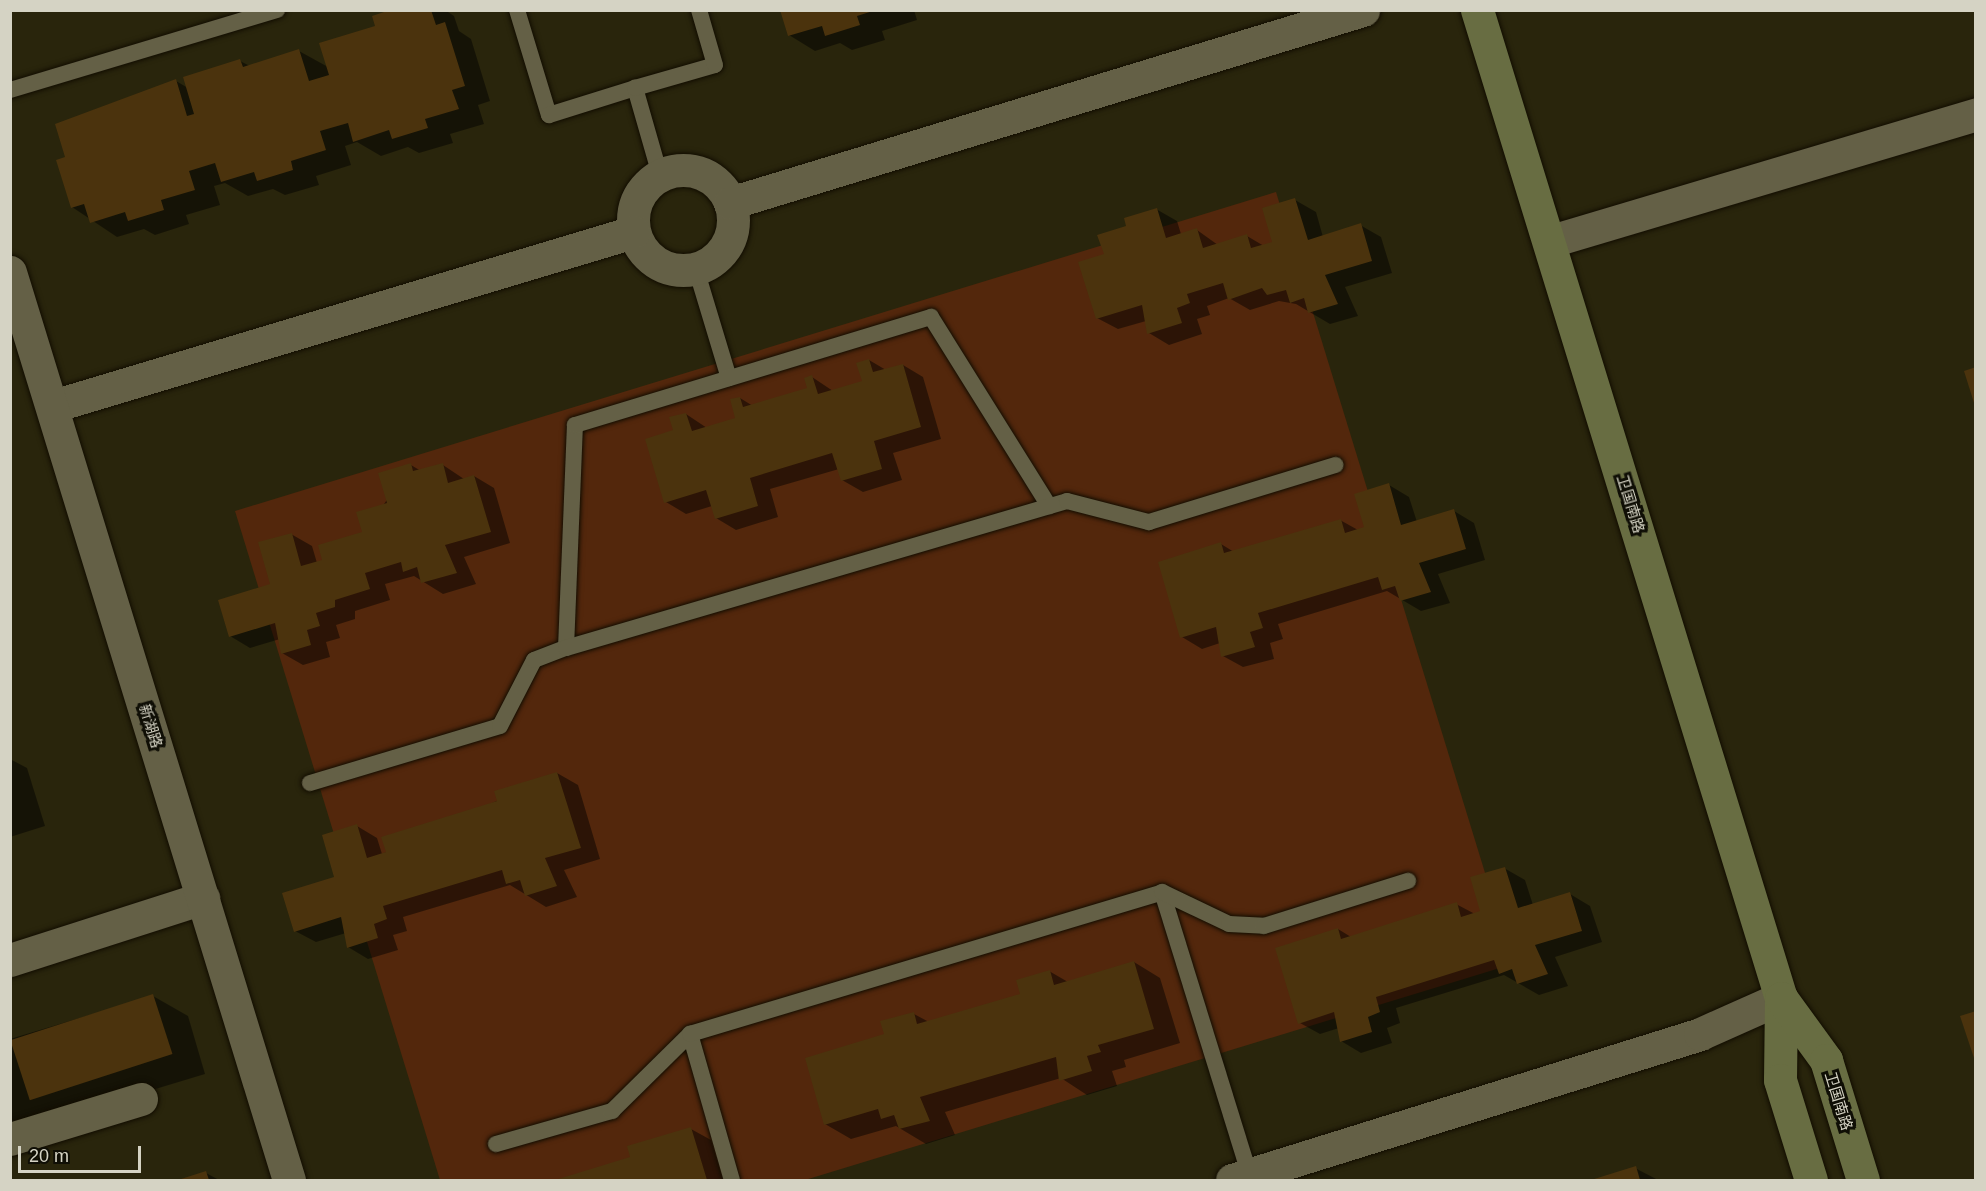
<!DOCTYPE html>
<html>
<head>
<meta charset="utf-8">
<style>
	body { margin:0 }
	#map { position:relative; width:1986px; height:1191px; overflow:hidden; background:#29250c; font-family:Helvetica,"Noto Sans SC",sans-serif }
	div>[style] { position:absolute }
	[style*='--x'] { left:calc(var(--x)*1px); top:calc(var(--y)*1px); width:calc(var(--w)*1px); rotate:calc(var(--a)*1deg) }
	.green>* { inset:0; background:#53270c }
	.shadow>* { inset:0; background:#0007 }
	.building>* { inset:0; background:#4b330d; transform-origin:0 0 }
	.roads { filter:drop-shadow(0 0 2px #120d00) drop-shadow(0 0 2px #120d00) }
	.service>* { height:16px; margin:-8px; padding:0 8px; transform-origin:8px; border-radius:8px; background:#646046 }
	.minor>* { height:33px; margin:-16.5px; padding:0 16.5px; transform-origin:16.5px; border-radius:16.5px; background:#646046 }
	.minor>.ring { margin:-16.5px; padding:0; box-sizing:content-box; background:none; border:33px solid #646046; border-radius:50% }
	.tertiary>* { height:33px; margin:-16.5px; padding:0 16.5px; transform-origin:16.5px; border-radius:16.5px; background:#646046 }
	.secondary>* { height:33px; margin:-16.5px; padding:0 16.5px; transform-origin:16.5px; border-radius:16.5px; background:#686d42 }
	span { translate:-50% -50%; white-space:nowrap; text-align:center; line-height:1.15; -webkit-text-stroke:6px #0f0e05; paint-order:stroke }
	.street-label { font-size:15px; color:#d5d3c4 }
	.frame { position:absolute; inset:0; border:12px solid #d5d3c4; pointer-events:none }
	.scale { position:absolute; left:18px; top:1146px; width:123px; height:27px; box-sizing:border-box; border:3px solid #d5d3c4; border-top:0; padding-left:8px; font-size:18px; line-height:21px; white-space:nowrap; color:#d5d3c4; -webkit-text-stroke:4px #0f0e05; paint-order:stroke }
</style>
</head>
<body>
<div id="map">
	<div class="green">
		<i style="clip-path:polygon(1276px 192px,1513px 964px,805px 1180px,440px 1180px,235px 511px)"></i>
	</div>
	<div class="shadow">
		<i style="clip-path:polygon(395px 10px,445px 10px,454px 16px,459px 31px,471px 39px,490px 101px,478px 105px,484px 124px,450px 134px,453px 143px,419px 153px,408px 147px,381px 156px,357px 142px,345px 146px,351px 165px,316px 176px,319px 185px,285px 195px,273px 189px,248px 196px,225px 183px,214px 186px,220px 205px,186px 215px,189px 224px,155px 235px,144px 229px,117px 237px,72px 207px,67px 158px,176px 81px,188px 88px,240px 61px,250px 66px,299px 51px,328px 67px)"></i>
		<i style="clip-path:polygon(782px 10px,914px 10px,917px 20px,882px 31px,885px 40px,852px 50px,840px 43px,815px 51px,789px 35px)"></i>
		<i style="clip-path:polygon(1295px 200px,1316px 212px,1323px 237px,1360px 225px,1381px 237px,1392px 273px,1345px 287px,1358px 316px,1330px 324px,1296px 304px,1279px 301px,1250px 310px,1229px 298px,1207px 306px,1210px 315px,1197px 319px,1202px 334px,1169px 345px,1149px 333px,1146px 321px,1118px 329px,1097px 318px,1106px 255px,1128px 227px,1156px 209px,1177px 221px,1181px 234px,1197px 230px,1218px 245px,1247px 236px,1264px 246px,1274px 243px)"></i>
		<i style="clip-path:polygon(869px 360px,886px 370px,903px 365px,923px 377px,941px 439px,893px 453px,902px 480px,863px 492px,842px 480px,839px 469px,770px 489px,778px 517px,736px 530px,716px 518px,712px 506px,686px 514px,666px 502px,675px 431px,686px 414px,707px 428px,737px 419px,740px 398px,753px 406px,809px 389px,812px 377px,833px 391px,864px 382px)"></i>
		<i style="clip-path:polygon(411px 465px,421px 471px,443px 465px,464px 479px,474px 476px,494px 488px,510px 543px,464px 557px,476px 584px,443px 594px,414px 576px,385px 584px,390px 600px,355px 611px,355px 619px,336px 625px,340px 638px,326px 642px,330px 657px,303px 665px,282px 653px,280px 639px,250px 648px,230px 636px,272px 585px,291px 534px,312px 546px,317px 563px,324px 561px,364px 533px)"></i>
		<i style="clip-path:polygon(1389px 485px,1409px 497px,1417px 522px,1454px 511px,1474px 523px,1485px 560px,1438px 574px,1450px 603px,1421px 611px,1387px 591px,1278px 624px,1283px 639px,1270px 643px,1274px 659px,1243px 667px,1223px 656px,1220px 643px,1202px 649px,1182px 637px,1221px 544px,1234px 552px,1340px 520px,1358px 530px,1366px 528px)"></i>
		<i style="clip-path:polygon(10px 759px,27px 768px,45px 826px,10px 837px)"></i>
		<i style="clip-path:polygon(557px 773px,578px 785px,600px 859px,564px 870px,577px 897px,546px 907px,510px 885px,403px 917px,407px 931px,393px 935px,398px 950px,368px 959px,348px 947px,346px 933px,316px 942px,295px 931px,336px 878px,357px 826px,377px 838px,382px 854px)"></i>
		<i style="clip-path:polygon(1504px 868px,1525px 880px,1533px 905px,1570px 894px,1590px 906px,1602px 942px,1555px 957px,1568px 986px,1539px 995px,1504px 975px,1396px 1008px,1400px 1023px,1387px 1028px,1392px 1043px,1361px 1053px,1341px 1041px,1339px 1028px,1320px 1034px,1300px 1023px,1338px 929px,1351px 937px,1456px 904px,1475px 914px,1482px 912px)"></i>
		<i style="clip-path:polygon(1134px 962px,1160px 978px,1180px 1043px,1124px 1060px,1126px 1067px,1112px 1071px,1117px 1086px,1087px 1095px,1061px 1078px,945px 1112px,955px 1135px,926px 1144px,896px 1126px,851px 1139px,825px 1124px,886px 1035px,914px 1014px,929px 1022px,1021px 995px,1049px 971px,1068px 982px)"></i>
		<i style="clip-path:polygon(153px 996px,188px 1016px,205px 1074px,10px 1133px,10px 1039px)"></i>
		<i style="clip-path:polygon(691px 1129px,711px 1140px,723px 1180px,558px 1180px,632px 1158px)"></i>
		<i style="clip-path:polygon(1635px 1168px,1658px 1180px,1594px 1180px)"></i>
		<i style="clip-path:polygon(206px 1173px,219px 1180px,182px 1180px)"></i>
	</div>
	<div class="building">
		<i style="clip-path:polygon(390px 10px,431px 10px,436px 25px,445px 22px,465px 86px,452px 90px,459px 109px,425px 119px,428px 128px,392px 139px,389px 130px,353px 142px,348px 123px,320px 131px,326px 150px,291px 161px,293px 170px,257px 181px,254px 172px,221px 182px,215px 163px,189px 171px,195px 190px,161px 200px,164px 210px,128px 221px,125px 212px,90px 223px,84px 204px,71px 208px,56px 160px,65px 157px,55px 124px,176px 79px,187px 116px,194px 114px,183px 77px,240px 59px,243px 67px,299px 49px,309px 81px,329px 75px,319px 43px,375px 26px,372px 16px)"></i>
		<i style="clip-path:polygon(780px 10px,873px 10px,873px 11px,857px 16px,860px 25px,825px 36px,822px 26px,788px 36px)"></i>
		<i style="clip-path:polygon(1295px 198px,1308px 240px,1361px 223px,1372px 261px,1325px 275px,1338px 304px,1308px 313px,1304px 298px,1290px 303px,1286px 290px,1267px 295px,1262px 288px,1228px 300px,1223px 283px,1187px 294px,1190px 303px,1177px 308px,1182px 323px,1147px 334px,1142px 305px,1096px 319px,1078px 262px,1104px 254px,1097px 235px,1126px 226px,1124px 218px,1157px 208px,1166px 238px,1197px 228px,1203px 248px,1247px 234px,1251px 248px,1272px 242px,1262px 208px)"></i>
		<i style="clip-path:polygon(869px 359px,873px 372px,903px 364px,921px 427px,874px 441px,882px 469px,841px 481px,832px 453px,750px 478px,758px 506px,715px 519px,706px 490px,664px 503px,645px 439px,673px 430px,669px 417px,686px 413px,692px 431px,735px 418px,730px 399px,740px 397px,743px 407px,807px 388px,804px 378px,812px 375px,818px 394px,862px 381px,856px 363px)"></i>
		<i style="clip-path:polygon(1976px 367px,1976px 406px,1975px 406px,1964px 371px)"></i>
		<i style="clip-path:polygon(411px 463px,413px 471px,443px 463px,448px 483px,474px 475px,491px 532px,445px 545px,457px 573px,421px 583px,417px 567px,403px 572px,401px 562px,365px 573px,370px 589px,335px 600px,335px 607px,316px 613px,320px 626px,307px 630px,311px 645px,281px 654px,275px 623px,229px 637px,218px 600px,270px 584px,258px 542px,292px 533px,301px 566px,322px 560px,318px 545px,362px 532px,356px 512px,387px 503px,378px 473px)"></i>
		<i style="clip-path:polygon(1389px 483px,1401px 525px,1454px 509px,1466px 549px,1419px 563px,1431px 592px,1400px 601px,1395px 586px,1382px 590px,1378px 577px,1258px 613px,1263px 628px,1250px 632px,1255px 647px,1221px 657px,1216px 627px,1180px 638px,1158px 562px,1221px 542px,1224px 553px,1341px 519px,1345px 533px,1364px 527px,1354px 494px)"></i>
		<i style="clip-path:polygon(557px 772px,581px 848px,545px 858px,557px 886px,525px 896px,520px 880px,506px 884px,502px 870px,383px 906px,387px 919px,374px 924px,378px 938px,347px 948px,341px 917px,294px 932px,282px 893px,334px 877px,322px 835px,357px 824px,367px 858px,386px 852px,381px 837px,497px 801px,494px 791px)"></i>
		<i style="clip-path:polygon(1505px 867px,1518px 908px,1570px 892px,1582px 931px,1535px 945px,1548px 974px,1517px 984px,1512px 969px,1499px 974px,1494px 960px,1376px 997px,1380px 1012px,1368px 1017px,1372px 1032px,1340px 1042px,1334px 1012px,1298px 1024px,1275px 948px,1338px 928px,1341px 939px,1457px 902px,1461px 917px,1480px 911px,1470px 877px)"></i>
		<i style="clip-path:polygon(1134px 961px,1154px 1029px,1098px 1045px,1101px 1052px,1087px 1056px,1092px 1071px,1059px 1081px,1056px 1057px,920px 1097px,930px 1121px,899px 1129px,894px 1115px,881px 1119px,878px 1109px,824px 1125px,805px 1058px,884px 1034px,880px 1021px,914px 1012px,917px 1024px,1020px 994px,1016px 980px,1050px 970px,1054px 985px)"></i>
		<i style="left:153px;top:994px;width:63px;height:150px;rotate:72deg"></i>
		<i style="clip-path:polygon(1976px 1011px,1976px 1061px,1975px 1061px,1960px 1016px)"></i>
		<i style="clip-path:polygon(691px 1127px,707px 1180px,555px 1180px,630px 1157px,627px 1146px)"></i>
		<i style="clip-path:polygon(1636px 1166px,1640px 1180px,1591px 1180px)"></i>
		<i style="clip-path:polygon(206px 1171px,209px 1180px,178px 1180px)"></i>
	</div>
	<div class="roads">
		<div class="service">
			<i style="--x:517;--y:10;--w:110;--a:73.1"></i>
			<i style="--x:549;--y:115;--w:90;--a:-17.4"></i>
			<i style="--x:10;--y:90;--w:279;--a:-16.7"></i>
			<i style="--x:660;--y:175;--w:91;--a:-106"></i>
			<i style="--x:635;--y:88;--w:83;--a:-16"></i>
			<i style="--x:715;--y:65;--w:57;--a:-106.2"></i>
			<i style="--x:696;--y:269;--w:114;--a:73.2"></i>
			<i style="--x:566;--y:648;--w:223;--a:-87.7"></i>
			<i style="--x:575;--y:425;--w:372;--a:-16.9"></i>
			<i style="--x:931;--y:317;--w:223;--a:58"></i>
			<i style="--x:310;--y:783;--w:198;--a:-16.7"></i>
			<i style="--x:500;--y:726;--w:74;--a:-62.7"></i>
			<i style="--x:534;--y:660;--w:34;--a:-21"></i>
			<i style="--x:566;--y:648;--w:522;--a:-16.35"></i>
			<i style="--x:1067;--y:501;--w:85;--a:14.4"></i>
			<i style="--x:1149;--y:522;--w:195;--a:-17"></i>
			<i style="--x:1162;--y:892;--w:301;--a:72.8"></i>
			<i style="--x:690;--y:1034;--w:152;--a:74"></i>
			<i style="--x:496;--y:1144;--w:121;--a:-15.9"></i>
			<i style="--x:612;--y:1111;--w:110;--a:-44.6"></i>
			<i style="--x:690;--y:1034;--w:493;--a:-16.7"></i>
			<i style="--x:1162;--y:892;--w:74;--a:25.5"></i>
			<i style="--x:1229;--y:924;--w:35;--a:3"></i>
			<i style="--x:1264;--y:926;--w:151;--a:-17.4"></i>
		</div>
		<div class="minor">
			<i class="ring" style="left:633px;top:170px;width:67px;height:67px"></i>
			<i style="--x:730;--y:203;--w:662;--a:-16.96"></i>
			<i style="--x:1551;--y:241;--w:444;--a:-16.6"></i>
			<i style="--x:53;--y:406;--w:606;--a:-16.7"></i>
			<i style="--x:10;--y:960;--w:203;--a:-17.8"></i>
			<i style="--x:10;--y:1139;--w:137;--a:-17"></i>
			<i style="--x:1232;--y:1180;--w:490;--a:-17.3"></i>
			<i style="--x:1700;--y:1034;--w:89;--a:-24"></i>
		</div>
		<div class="tertiary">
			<i style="--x:10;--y:272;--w:950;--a:72.92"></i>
		</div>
		<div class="secondary">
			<i style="--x:1477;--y:10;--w:1034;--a:72.9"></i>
			<i style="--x:1781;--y:998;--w:82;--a:90.7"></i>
			<i style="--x:1780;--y:1080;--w:105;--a:72.8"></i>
			<i style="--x:1781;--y:998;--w:77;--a:54"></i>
			<i style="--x:1826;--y:1060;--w:126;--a:72.9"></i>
		</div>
	</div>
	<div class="street-label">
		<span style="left:1631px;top:504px;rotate:73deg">卫国南路</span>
		<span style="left:151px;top:726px;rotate:73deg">新湖路</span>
		<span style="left:1839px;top:1101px;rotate:73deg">卫国南路</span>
	</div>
	<div class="frame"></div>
	<div class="scale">20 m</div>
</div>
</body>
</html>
